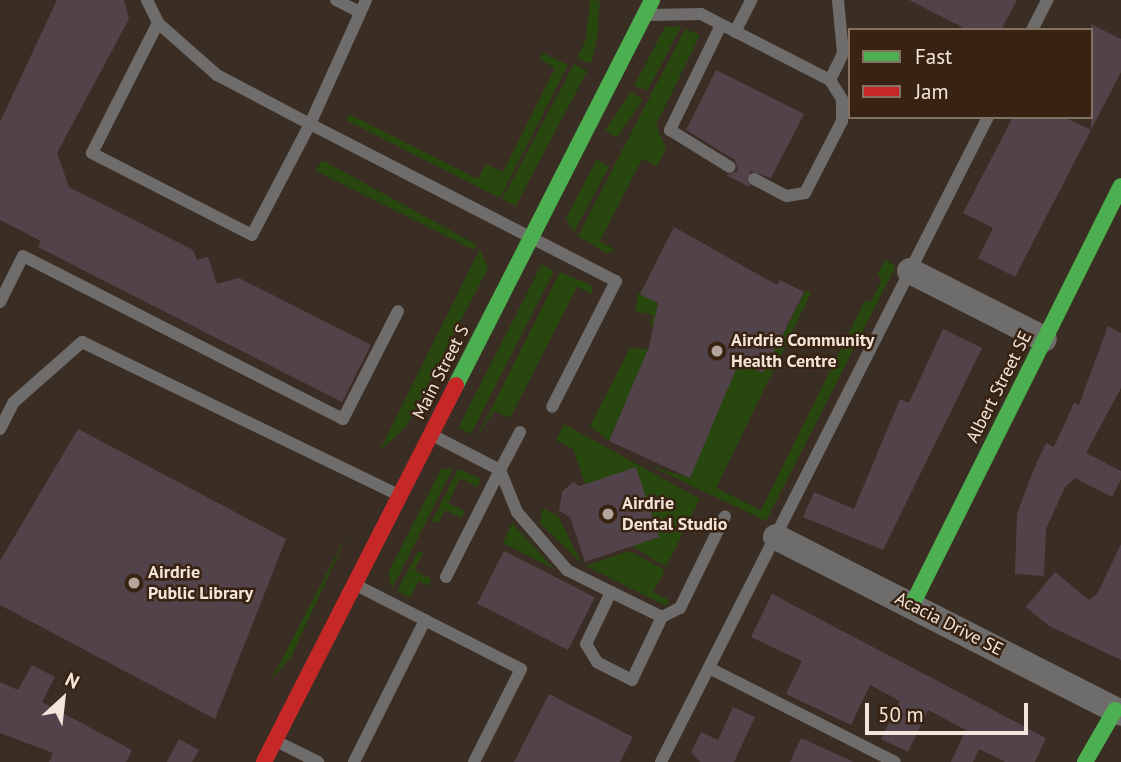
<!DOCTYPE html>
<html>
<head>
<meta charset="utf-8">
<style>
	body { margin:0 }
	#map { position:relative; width:1121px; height:762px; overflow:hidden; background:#3a2e24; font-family:"PT Sans",sans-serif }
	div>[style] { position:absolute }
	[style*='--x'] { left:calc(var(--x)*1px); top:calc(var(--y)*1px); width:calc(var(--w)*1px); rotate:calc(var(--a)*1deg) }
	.green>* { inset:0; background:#28470f; transform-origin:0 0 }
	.building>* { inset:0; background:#52434b; transform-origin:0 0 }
	.lane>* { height:12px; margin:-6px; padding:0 6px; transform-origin:6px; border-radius:6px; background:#6f6c6c }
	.street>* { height:26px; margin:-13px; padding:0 13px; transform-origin:13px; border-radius:13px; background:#6f6c6c }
	.fast>* { height:16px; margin:-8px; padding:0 8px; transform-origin:8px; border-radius:8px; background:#4caf50 }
	.jam>* { height:16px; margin:-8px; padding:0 8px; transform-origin:8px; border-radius:8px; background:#c62828 }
	.dots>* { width:19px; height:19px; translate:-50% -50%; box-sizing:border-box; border:4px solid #382312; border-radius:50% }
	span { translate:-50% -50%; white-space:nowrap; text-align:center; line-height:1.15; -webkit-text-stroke:5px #382312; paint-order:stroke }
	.poi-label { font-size:18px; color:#f4e5db; font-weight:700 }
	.left { translate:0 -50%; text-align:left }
	.street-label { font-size:18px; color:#f4e5db }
	.legend { position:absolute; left:848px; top:28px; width:245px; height:91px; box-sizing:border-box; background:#382312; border:2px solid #837162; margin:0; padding:9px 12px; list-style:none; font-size:21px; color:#f4e5db }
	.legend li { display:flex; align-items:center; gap:14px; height:35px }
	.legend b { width:35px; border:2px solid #837162 }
	.north { position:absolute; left:28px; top:664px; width:70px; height:70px; -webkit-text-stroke:5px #382312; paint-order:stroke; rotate:27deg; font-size:19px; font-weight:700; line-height:28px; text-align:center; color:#f4e5db }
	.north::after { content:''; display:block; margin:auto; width:24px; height:32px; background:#f4e5db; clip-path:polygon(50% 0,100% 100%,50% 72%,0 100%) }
	.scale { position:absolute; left:865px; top:703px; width:163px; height:32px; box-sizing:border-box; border:4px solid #f4e5db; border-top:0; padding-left:9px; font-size:21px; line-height:24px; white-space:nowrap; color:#f4e5db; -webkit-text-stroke:5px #382312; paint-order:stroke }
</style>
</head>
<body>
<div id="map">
	<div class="green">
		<i style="left:590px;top:0;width:10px;height:49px;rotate:6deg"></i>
		<i style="clip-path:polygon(594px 24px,599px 27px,591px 64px,577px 58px)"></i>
		<i style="clip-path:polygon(681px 26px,648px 90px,634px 86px,665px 27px)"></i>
		<i style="clip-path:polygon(685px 29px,700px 35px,656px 125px,666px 149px,657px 166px,642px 159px,600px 241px,616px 250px,606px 253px,578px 236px)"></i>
		<i style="clip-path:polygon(543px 53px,568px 65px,500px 198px,346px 120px,349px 114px,478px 179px,486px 164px,503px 172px,555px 68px,540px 59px)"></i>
		<i style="left:574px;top:64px;width:15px;height:153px;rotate:28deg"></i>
		<i style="left:631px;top:92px;width:14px;height:46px;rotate:34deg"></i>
		<i style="clip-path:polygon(597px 159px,609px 167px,574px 232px,566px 218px)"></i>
		<i style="clip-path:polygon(322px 160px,477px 245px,474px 250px,316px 171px)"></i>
		<i style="clip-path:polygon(480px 249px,488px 268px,406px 427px,380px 450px)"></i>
		<i style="clip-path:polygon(885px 260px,896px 266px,766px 521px,650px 466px,690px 478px,737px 361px,763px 373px,806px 290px,811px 293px,716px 488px,761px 510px,865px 300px,871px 302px,882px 279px,877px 275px)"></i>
		<i style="left:554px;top:271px;width:183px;height:14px;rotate:117deg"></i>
		<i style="clip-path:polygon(560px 272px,591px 285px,593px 294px,577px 287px,510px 418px,494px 411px,476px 439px)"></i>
		<i style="clip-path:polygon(638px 293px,679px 314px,670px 330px,650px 326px,653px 315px,635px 311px)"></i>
		<i style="clip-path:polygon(630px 348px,648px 349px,609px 441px,590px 426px)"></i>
		<i style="clip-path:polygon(564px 424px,700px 499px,666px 567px,632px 546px,659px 537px,636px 468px,585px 484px,573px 449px,556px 440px)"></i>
		<i style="clip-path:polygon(453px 468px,392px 589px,388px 573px,441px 469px)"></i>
		<i style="clip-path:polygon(458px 469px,481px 479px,477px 487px,460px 478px,448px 503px,465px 511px,461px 518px,445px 510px,438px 523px,432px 521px)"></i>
		<i style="clip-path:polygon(543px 508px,558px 516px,582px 564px,540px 523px)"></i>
		<i style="clip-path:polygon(512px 523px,554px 569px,503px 543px)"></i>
		<i style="clip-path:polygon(351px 527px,291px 657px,271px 680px)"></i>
		<i style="clip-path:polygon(418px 551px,423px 553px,414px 570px,431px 579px,428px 586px,419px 581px,410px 598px,397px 591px)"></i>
		<i style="clip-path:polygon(629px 551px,665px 570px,653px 592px,669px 600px,666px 606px,586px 566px)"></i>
	</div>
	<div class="building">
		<i style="clip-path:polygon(57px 0,124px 0,129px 19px,57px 153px,69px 187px,193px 250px,197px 260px,208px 257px,217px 284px,239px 278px,371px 345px,342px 402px,38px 247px,41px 241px,0 220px,0 122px)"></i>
		<i style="clip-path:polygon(909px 0,1017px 0,1001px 30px,968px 30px)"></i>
		<i style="clip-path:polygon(1091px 24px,1121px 39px,1121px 72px,1015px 277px,978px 258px,993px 228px,963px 213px,1013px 117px,1064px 117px,1091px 130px)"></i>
		<i style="clip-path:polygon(716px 70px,804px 114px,771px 178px,750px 171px,750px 187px,726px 175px,738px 171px,735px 160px,686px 130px)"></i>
		<i style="clip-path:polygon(674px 227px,777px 285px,780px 280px,804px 292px,763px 373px,739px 362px,690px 478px,609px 441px,649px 347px,658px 303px,640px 294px)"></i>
		<i style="clip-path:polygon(1108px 326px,1121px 333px,1121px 388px,1086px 453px,1121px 471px,1121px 479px,1112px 497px,1075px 478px,1065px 487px,1046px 529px,1044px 576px,1015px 574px,1017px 514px,1033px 471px,1046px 443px,1054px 447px,1074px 403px,1079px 405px)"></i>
		<i style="clip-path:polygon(943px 329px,982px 348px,883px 550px,803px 517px,814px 492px,854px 509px,900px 399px,909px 403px)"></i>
		<i style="clip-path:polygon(78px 429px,286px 539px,215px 719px,0 605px,0 561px)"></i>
		<i style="clip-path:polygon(636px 467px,659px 537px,585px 562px,570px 517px,559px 511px,562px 492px,573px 482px,580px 486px)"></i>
		<i style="clip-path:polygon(1121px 544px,1121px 660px,1049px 626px,1026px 607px,1055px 572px,1089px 600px,1097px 594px)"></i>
		<i style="left:504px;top:551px;width:102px;height:59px;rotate:27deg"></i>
		<i style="clip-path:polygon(772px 594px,1046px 738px,1035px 762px,1005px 762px,979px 749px,973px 762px,951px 762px,966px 730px,928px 710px,908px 752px,881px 739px,900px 701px,870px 685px,851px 725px,786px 694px,802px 661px,751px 637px)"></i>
		<i style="clip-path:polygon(32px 665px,55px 677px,42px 702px,132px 750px,126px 762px,49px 762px,53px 753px,0 733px,0 682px,18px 690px)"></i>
		<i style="clip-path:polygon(549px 694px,633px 737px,620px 762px,514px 762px)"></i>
		<i style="clip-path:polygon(733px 707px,755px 717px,734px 762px,700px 762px,691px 752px,701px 732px,718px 740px)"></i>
		<i style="clip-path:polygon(801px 738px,854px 762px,790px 762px)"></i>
		<i style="clip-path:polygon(179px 739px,199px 750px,192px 762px,167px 762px)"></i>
	</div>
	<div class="lane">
		<i style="--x:147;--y:0;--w:25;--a:64"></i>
		<i style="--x:336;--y:0;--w:27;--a:27"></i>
		<i style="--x:366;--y:0;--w:136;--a:114.3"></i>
		<i style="--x:310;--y:124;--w:125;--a:117.6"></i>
		<i style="--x:252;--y:235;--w:180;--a:-152.9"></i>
		<i style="--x:92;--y:153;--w:146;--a:-63.1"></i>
		<i style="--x:158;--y:23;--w:79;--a:41.4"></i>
		<i style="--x:217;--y:75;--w:105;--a:27.8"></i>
		<i style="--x:310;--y:124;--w:344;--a:27.2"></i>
		<i style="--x:616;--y:281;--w:141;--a:116.9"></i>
		<i style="--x:651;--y:15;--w:50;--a:-1.1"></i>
		<i style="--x:701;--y:14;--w:145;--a:27.1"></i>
		<i style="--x:830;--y:80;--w:22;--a:58"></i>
		<i style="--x:842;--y:99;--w:22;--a:90"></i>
		<i style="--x:842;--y:121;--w:81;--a:117.2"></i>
		<i style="--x:805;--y:193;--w:19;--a:171"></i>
		<i style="--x:786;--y:196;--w:36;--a:-152"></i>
		<i style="--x:721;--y:25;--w:117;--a:115.9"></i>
		<i style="--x:670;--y:130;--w:70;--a:31.7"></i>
		<i style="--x:1032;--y:30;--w:34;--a:-63"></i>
		<i style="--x:735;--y:32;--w:36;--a:-63"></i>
		<i style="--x:830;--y:80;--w:30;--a:-64"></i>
		<i style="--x:843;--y:53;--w:53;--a:-95.4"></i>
		<i style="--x:0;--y:302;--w:51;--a:-63.4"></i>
		<i style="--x:23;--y:256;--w:359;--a:27"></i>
		<i style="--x:343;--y:419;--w:121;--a:-63"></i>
		<i style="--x:0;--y:429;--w:30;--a:-63"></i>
		<i style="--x:14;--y:402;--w:91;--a:-41.4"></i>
		<i style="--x:82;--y:342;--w:349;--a:25.8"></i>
		<i style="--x:434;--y:436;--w:74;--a:27.3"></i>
		<i style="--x:500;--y:470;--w:43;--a:-62.2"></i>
		<i style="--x:446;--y:577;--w:120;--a:-63.2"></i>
		<i style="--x:500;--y:470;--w:45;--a:68"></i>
		<i style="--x:517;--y:512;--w:77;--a:49.2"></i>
		<i style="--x:567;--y:570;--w:49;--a:26.6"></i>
		<i style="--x:611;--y:592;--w:57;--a:26.1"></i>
		<i style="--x:662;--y:617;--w:70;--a:115.5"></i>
		<i style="--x:632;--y:680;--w:39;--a:-153"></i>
		<i style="--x:597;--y:662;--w:21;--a:-121"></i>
		<i style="--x:586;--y:644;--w:58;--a:-64.3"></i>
		<i style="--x:358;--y:586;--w:183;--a:27"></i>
		<i style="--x:521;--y:669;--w:104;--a:116.8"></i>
		<i style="--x:662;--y:617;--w:20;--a:-27"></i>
		<i style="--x:680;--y:608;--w:102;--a:-63.9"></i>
		<i style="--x:709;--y:668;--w:208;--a:26.8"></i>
		<i style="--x:278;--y:742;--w:45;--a:26.6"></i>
		<i style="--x:354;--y:762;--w:159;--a:-63.4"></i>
		<i style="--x:661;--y:762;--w:723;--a:-63.12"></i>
	</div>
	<div class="street">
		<i style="--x:910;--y:271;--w:150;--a:26.9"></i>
		<i style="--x:776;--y:537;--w:387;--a:27"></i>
	</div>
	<div class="fast">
		<i style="--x:456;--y:385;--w:432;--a:-63"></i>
		<i style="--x:912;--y:605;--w:468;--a:-63.5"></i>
		<i style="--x:1085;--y:762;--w:60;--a:-60"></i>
	</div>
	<div class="jam">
		<i style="--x:264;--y:762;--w:423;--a:-63"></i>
	</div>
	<div class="dots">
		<i style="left:717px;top:351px;background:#b3a59b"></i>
		<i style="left:608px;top:514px;background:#b3a59b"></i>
		<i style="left:134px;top:583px;background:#b3a59b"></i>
	</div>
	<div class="poi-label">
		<span class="left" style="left:731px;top:351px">Airdrie Community<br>Health Centre</span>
		<span class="left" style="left:622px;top:514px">Airdrie<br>Dental Studio</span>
		<span class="left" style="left:148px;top:583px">Airdrie<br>Public Library</span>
	</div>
	<div class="street-label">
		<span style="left:441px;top:372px;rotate:-63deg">Main Street S</span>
		<span style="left:999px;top:387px;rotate:-63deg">Albert Street SE</span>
		<span style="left:949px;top:624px;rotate:27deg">Acacia Drive SE</span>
	</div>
	<ul class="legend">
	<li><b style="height:9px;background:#4caf50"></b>Fast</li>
	<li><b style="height:9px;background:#c62828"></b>Jam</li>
	</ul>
	<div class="north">N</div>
	<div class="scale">50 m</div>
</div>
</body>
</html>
